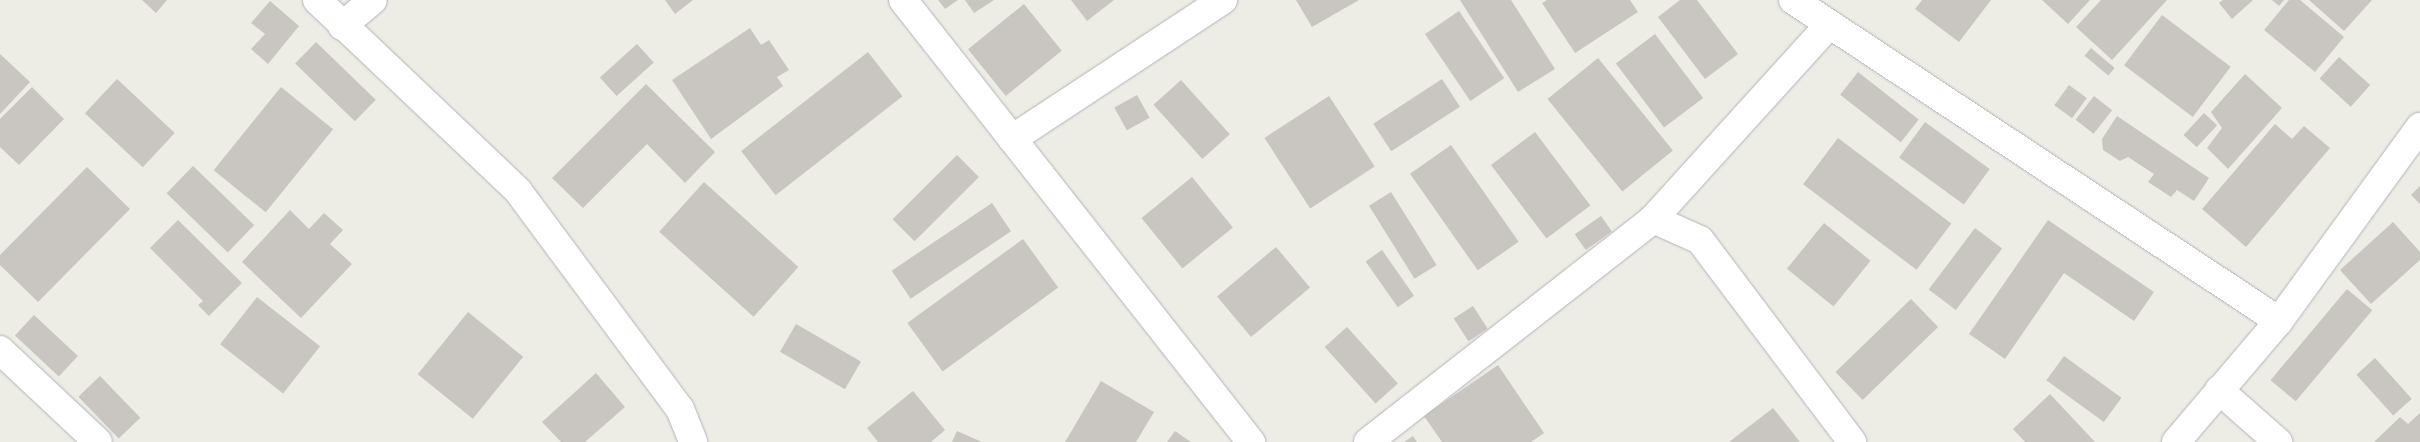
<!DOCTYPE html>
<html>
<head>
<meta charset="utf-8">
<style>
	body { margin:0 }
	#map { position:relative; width:2420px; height:442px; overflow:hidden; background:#edece5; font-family:Manrope,sans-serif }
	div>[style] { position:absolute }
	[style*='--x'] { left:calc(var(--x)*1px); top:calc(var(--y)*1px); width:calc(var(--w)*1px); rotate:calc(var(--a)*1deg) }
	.building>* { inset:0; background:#c9c6c2; transform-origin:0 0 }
	.roads { filter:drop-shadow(0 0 1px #b2b4b8) drop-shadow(0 0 1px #b2b4b8) }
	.minor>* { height:28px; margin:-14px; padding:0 14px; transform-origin:14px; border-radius:14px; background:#fff }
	span { translate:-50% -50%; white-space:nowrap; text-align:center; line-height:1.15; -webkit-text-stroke:5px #fff; paint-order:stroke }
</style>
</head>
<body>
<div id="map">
	<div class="building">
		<i style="clip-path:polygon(142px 0,167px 0,156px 13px)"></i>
		<i style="clip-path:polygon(665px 0,693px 0,675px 14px)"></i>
		<i style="clip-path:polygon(938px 0,958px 0,945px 9px)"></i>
		<i style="clip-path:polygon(965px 0,994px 0,974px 13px)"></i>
		<i style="clip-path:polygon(1071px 0,1114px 0,1087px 21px)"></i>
		<i style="clip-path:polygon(1296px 0,1359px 0,1312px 27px)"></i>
		<i style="clip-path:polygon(1460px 0,1511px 0,1555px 69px,1518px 92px)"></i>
		<i style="clip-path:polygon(1547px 0,1630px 0,1638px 12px,1575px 53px,1542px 3px)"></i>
		<i style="clip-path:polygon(1680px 0,1697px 0,1738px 54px,1705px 79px,1658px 17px)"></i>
		<i style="clip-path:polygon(1922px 0,1991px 0,1959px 42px,1915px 9px)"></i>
		<i style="clip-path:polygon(2042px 0,2090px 0,2068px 24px)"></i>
		<i style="clip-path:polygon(2101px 0,2167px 0,2112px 60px,2076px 27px)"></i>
		<i style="clip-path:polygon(2223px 0,2253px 0,2232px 19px,2219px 3px)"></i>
		<i style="clip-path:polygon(2272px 0,2284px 0,2279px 6px)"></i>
		<i style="clip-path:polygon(2289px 0,2300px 0,2344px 37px,2315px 72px,2264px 30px)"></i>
		<i style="clip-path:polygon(2309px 0,2372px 0,2344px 31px)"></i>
		<i style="clip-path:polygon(270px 1px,299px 26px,268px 64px,251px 49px,265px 34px,251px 23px)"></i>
		<i style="left:1024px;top:4px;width:60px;height:72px;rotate:51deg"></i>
		<i style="left:1459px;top:11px;width:81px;height:41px;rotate:56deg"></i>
		<i style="left:2162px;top:15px;width:86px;height:63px;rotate:37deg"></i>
		<i style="clip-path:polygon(750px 28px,761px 45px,769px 40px,789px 70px,777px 77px,783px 86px,711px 139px,672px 80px)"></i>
		<i style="left:1655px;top:34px;width:80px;height:49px;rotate:53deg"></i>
		<i style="left:316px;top:42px;width:83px;height:30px;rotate:44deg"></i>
		<i style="left:637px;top:44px;width:25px;height:50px;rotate:48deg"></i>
		<i style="left:2091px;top:48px;width:31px;height:10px;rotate:40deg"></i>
		<i style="left:868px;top:52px;width:56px;height:161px;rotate:52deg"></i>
		<i style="clip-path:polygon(0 54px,30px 82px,0 114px)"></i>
		<i style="left:2339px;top:57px;width:42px;height:29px;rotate:42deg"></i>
		<i style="left:1598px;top:58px;width:119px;height:65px;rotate:51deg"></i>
		<i style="left:1858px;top:72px;width:77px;height:29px;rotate:38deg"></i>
		<i style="clip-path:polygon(2245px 74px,2282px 108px,2228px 169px,2207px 148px,2222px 128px,2211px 112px)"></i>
		<i style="left:117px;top:79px;width:79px;height:47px;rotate:43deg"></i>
		<i style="left:1442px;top:79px;width:33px;height:82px;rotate:57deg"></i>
		<i style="left:1181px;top:80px;width:73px;height:37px;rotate:48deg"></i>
		<i style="clip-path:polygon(646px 84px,715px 152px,685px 183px,647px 144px,583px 208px,552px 178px)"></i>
		<i style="left:2069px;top:85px;width:22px;height:25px;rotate:36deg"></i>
		<i style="clip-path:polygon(32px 87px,64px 119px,19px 165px,0 147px,0 119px)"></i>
		<i style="left:281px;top:87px;width:67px;height:107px;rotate:39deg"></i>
		<i style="left:1137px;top:95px;width:26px;height:26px;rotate:61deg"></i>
		<i style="left:1329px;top:96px;width:84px;height:77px;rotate:57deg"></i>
		<i style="left:2094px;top:96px;width:23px;height:30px;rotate:38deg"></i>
		<i style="left:2204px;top:113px;width:18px;height:30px;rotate:43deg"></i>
		<i style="clip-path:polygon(2117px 116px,2209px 178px,2194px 201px,2177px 190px,2171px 197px,2148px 182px,2154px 174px,2128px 157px,2120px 161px,2103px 150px,2102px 139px)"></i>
		<i style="left:1925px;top:122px;width:80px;height:44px;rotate:36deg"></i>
		<i style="clip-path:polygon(2275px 124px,2292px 139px,2304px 126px,2330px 148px,2246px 247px,2202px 209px)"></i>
		<i style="left:1535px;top:132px;width:92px;height:55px;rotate:53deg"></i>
		<i style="left:1838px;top:138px;width:142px;height:58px;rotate:37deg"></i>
		<i style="left:1451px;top:145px;width:118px;height:50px;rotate:55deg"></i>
		<i style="left:957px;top:155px;width:31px;height:91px;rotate:45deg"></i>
		<i style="left:193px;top:166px;width:85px;height:38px;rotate:44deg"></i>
		<i style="clip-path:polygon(87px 167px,130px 209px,38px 302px,0 265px,0 255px)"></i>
		<i style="left:1192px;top:177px;width:65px;height:65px;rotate:51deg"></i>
		<i style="left:704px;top:182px;width:127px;height:67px;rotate:42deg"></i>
		<i style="clip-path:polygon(2420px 186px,2420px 204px,2411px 195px)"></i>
		<i style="left:1391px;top:192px;width:86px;height:26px;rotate:58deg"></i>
		<i style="left:992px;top:203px;width:34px;height:121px;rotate:56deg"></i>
		<i style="clip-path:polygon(290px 210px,309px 229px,324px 213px,343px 230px,330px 244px,352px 264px,301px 318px,242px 262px)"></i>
		<i style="left:1601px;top:216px;width:19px;height:32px;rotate:55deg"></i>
		<i style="clip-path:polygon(178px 220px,242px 283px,209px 316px,198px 305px,203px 301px,150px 248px)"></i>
		<i style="clip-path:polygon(2048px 220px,2154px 292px,2134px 321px,2064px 273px,2005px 359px,1969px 334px)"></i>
		<i style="clip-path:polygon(2393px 222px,2420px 252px,2420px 260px,2371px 304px,2340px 270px)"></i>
		<i style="left:1824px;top:223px;width:60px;height:59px;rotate:39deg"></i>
		<i style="left:1975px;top:228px;width:34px;height:77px;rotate:37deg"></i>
		<i style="left:1023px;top:239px;width:60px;height:143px;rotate:54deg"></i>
		<i style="left:1276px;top:247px;width:53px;height:77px;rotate:50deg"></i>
		<i style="left:1382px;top:250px;width:56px;height:20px;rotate:55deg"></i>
		<i style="left:2347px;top:289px;width:33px;height:119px;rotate:40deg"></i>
		<i style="left:257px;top:297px;width:80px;height:60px;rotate:38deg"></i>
		<i style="left:1911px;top:299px;width:39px;height:105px;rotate:46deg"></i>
		<i style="left:1473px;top:306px;width:27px;height:23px;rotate:57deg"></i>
		<i style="left:468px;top:312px;width:71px;height:80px;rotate:39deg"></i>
		<i style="left:34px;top:315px;width:60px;height:28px;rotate:43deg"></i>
		<i style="left:796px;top:324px;width:75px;height:32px;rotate:30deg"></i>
		<i style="left:1347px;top:327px;width:76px;height:30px;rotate:48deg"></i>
		<i style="left:2064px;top:356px;width:71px;height:30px;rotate:36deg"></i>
		<i style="left:2375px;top:358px;width:55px;height:25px;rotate:48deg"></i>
		<i style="clip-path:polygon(1498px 365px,1544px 433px,1531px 442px,1442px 442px,1424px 416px)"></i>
		<i style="clip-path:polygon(596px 373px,625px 407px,585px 442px,561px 442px,542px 422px)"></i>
		<i style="left:100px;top:376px;width:58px;height:30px;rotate:46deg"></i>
		<i style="clip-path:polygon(1101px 381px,1154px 412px,1136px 442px,1065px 442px)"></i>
		<i style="clip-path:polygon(913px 391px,945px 430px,931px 442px,878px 442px,867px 428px)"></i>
		<i style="clip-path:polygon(2050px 394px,2095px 442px,2025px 442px,2013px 429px)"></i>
		<i style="clip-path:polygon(1773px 408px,1800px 442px,1729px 442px)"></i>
		<i style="clip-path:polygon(2420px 413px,2420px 442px,2374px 442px,2400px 417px,2408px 424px)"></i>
		<i style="clip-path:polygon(957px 431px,982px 442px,952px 442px)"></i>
		<i style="clip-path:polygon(1175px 431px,1191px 442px,1167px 442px)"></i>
		<i style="clip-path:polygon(1413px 436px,1417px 442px,1404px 442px)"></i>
	</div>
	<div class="roads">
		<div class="minor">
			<i style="--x:317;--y:0;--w:277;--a:43.5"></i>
			<i style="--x:518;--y:191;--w:272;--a:53.4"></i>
			<i style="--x:680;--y:409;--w:35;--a:68"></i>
			<i style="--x:903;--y:0;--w:563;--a:51.79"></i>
			<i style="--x:1793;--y:0;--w:582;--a:33.44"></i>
			<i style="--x:342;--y:26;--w:40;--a:-40"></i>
			<i style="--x:1012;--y:139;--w:253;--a:-33.4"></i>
			<i style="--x:1653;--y:219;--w:51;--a:24.1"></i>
			<i style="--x:1700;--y:240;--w:253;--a:53"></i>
			<i style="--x:0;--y:350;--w:134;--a:43.2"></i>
			<i style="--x:2219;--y:390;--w:79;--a:41.4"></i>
			<i style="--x:1368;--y:442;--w:362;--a:-38"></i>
			<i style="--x:1653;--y:219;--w:261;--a:-47.8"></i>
			<i style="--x:2176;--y:442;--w:159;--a:-49.6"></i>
			<i style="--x:2279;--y:321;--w:240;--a:-54"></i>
		</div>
	</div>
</div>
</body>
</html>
